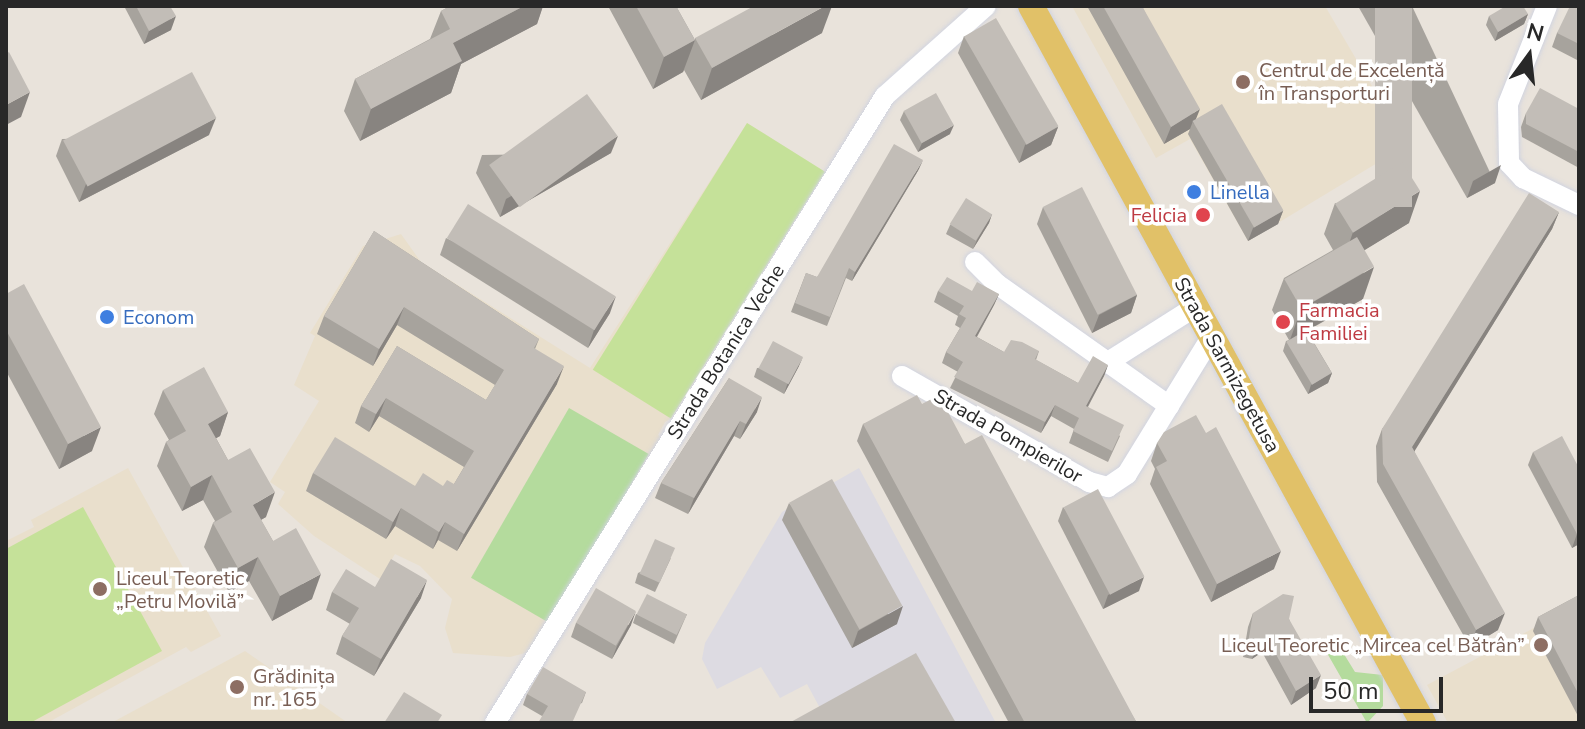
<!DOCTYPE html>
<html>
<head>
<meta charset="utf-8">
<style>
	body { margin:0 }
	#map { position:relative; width:1585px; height:729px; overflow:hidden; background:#e9e3db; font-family:"Nunito Sans",sans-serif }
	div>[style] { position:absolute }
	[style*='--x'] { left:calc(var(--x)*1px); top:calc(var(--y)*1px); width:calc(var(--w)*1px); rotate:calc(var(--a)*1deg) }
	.industrial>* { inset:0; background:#dddbe2 }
	.education>* { inset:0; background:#e9dfcc }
	.green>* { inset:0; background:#b4db9d; transform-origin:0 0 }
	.pitch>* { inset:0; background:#c5e199; transform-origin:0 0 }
	.roads { filter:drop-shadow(0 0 2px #d1d4e0) drop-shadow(0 0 2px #d1d4e0) }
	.minor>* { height:20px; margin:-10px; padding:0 10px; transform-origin:10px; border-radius:10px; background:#fff }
	.major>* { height:26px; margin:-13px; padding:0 13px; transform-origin:13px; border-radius:13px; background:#e1c168 }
	.wall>* { inset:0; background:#a7a39d }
	.shaded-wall>* { inset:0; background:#888480 }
	.building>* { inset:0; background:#c2bdb7; transform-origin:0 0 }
	.dots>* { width:22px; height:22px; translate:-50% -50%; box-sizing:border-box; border:4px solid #fff; border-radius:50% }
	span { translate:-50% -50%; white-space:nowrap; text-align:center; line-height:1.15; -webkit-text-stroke:7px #fff; paint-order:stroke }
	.education-label { font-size:20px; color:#785e54 }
	.left { translate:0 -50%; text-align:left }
	.right { translate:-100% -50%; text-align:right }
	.shop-label { font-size:20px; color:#366cbe }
	.health-label { font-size:20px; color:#be3a42 }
	.street-label { font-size:20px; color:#282828 }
	.frame { position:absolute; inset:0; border:8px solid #282828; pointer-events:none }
	.north { position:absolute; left:1489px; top:16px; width:80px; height:80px; -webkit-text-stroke:6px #fff; paint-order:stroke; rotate:15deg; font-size:22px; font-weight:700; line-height:32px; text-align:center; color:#282828 }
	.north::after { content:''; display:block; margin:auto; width:28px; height:36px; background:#282828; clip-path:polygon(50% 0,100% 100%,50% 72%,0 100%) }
	.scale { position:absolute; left:1309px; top:677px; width:134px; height:36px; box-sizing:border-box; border:4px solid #282828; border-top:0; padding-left:10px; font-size:24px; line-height:28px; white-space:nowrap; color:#282828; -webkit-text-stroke:6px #fff; paint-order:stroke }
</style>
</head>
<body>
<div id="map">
	<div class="industrial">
		<i style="clip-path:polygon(859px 468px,996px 723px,828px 723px,807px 684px,780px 698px,761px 667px,717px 689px,702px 659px,705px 643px,782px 512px)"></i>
	</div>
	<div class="education">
		<i style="clip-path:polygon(1072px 6px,1325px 6px,1403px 139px,1402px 148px,1248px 241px,1190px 139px,1156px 158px)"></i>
		<i style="clip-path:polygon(747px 123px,825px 172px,675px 416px,665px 422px,658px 435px,662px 438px,529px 652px,510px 657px,453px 653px,445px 628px,452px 599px,420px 566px,395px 554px,380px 579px,314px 536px,278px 504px,285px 492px,270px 482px,319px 401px,294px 385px,315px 336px,310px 333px,363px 246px,401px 234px,421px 262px,590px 368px)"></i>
		<i style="clip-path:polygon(128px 468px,221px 636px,191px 652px,186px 647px,47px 723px,6px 723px,6px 541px,34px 527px,31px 520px)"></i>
		<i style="clip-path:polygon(1579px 604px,1579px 723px,1448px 723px,1427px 685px)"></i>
		<i style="clip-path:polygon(245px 651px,348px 723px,111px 723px)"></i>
	</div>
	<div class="green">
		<i style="left:569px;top:408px;width:92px;height:196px;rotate:30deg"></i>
		<i style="clip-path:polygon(1339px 646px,1355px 672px,1383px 675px,1383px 706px,1367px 723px,1327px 653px)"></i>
	</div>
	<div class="pitch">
		<i style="left:747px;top:123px;width:92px;height:291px;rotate:32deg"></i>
		<i style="clip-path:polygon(83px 507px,162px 651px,30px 723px,6px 723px,6px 549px)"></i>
	</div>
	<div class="roads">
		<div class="minor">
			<i style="--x:1547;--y:6;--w:105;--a:111.7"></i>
			<i style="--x:1508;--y:104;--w:59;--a:89"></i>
			<i style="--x:1509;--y:163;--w:21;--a:47"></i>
			<i style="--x:1523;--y:178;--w:62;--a:25.7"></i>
			<i style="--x:975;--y:262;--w:31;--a:45"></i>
			<i style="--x:997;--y:284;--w:211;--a:35.3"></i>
			<i style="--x:1108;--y:362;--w:103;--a:-32.3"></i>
			<i style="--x:902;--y:376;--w:215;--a:29.5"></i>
			<i style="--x:1089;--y:482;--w:20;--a:15"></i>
			<i style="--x:1108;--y:487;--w:23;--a:-34"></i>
			<i style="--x:1127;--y:474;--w:162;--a:-58.4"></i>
			<i style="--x:495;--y:723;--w:738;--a:-58.12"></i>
			<i style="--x:885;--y:96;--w:135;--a:-41.7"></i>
		</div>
		<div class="major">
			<i style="--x:1031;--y:6;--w:817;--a:61.33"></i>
		</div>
	</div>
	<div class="wall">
		<i style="clip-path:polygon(124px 6px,170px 6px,171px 30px,144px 44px)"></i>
		<i style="clip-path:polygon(450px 6px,543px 6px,537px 24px,461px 64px,451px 93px,360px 141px,344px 111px,355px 79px,430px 39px,441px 11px)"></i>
		<i style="clip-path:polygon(608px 6px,676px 6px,695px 40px,695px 38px,822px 33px,701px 100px,684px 70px,683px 72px,653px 89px)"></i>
		<i style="clip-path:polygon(1087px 6px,1142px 6px,1196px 119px,1283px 211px,1278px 224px,1248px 241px,1188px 134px,1190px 129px,1164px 144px)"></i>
		<i style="clip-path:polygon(1358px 6px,1412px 6px,1495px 183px,1467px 198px)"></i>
		<i style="clip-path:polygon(1579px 6px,1579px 61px,1552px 47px,1557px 33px)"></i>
		<i style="clip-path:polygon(1528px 14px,1524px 24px,1495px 41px,1486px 25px,1489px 16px)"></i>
		<i style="clip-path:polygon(964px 36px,1058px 127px,1051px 145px,1019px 163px,958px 53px)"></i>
		<i style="clip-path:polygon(1579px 109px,1579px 168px,1522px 137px,1521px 127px,1526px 113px)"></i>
		<i style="clip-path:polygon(904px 111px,950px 134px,918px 152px,900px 120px)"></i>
		<i style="clip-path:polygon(209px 135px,79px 202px,56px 156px,62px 139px)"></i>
		<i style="clip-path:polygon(611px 153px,500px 217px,476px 173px,482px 155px)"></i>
		<i style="clip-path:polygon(919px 169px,852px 281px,846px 278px,827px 326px,791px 312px,806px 273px,817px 277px)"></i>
		<i style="clip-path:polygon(1335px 203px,1409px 223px,1364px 250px,1363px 299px,1307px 331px,1332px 373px,1328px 383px,1308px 394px,1283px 351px,1286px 341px,1289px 340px,1272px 310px,1284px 278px,1333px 250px,1324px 234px)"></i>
		<i style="clip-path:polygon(1043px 207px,1137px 295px,1131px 313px,1092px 333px,1037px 224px)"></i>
		<i style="clip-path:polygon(1559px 212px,1552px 229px,1414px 451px,1498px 630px,1470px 647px,1377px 482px,1376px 446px,1382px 429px)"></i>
		<i style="clip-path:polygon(992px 214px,989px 223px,973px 249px,946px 234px,950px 225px)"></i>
		<i style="clip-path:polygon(374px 231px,539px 339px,535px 349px,557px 384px,457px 551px,438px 540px,433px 549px,395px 526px,386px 539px,306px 491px,313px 473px,415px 486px,443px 486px,454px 484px,464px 467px,379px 416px,369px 432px,355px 423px,361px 406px,397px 346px,486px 400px,495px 385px,397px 325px,373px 366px,317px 334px,324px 316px)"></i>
		<i style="clip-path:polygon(446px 238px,610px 313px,588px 348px,440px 255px)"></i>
		<i style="clip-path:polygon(938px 291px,972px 291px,999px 294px,994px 305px,977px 337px,1004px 352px,1039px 351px,1036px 360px,1078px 383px,1108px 365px,1104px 376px,1088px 407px,1120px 436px,1108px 462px,1069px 443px,1074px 429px,1051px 416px,1041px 433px,950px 388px,958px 372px,942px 363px,946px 352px,960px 328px,955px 325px,958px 316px,934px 302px)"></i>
		<i style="clip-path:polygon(6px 294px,92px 451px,59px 469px,6px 371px)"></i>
		<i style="clip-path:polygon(799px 366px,784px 394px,754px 377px,757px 368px)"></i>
		<i style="clip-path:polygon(729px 378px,757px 412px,740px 439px,734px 436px,688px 514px,655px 498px,661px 483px)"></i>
		<i style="clip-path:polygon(163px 390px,228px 412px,220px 436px,216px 438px,228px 460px,266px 517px,261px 520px,273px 541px,312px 599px,272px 621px,249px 581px,229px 592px,204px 547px,213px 523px,215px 521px,203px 500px,182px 511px,157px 466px,166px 442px,169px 440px,154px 414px)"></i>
		<i style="clip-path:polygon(922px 404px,965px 444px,1137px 723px,1009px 723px,857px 441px,863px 424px)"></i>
		<i style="clip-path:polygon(1206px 433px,1274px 569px,1211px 602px,1150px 484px,1155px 469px,1151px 461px,1157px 443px)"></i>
		<i style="clip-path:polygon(1533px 452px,1579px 468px,1579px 544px,1572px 548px,1528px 465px)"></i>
		<i style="clip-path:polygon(789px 503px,897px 624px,852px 648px,782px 520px)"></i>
		<i style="clip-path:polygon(1063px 507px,1139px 591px,1103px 609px,1058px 521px)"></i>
		<i style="clip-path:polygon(671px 558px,655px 592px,635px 583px,638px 573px)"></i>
		<i style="clip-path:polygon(375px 587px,421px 598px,374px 676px,336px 654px,342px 636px,350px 624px,326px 610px,332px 592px)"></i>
		<i style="clip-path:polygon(1579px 595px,1579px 718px,1533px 631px,1538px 617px)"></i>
		<i style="clip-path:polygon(1253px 613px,1289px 619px,1316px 688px,1291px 705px,1262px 652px,1252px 659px,1243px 657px,1248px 627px)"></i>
		<i style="clip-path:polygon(636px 614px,687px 614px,674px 644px,633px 623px)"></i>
		<i style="clip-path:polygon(576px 623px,631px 625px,612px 659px,571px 637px)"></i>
		<i style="clip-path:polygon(586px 692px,582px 703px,542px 716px,523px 705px,527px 694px)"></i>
	</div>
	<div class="shaded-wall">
		<i style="clip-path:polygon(524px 6px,543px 6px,537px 24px,461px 64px,451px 93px,360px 141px,371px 109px,453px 43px)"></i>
		<i style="clip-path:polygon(825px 6px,832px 6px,822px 33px,701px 100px,712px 68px)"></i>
		<i style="clip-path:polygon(1528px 14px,1524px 24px,1495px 41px,1498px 32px)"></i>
		<i style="clip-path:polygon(176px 16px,171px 30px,144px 44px,149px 31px)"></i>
		<i style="clip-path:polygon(695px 40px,683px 72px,653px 89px,664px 57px)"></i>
		<i style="clip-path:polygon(30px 92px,21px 117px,6px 125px,6px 105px)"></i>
		<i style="clip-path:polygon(1200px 109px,1194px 124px,1193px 121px,1190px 129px,1164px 144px,1171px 127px)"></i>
		<i style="clip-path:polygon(216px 118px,209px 135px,79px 202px,86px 184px)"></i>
		<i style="clip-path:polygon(954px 125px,950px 134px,918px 152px,922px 143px)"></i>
		<i style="clip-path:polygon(1058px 127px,1051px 145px,1019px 163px,1025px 145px)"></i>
		<i style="clip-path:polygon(618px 136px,611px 153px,500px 217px,506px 199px)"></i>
		<i style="clip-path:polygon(923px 160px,919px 169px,852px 281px,855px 272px)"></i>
		<i style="clip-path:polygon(1501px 165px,1495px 183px,1467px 198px,1473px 181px)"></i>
		<i style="clip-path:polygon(1420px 191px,1409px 223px,1342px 264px,1353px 232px)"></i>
		<i style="clip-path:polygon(1283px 211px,1278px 224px,1248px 241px,1253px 228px)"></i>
		<i style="clip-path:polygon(1559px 212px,1552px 229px,1406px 465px,1412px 447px)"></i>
		<i style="clip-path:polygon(992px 214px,989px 223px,973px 249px,977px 240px)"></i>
		<i style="clip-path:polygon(1374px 267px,1363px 299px,1290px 340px,1301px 309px)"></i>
		<i style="clip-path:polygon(999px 294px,994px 305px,971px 347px,975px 336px)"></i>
		<i style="clip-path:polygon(1137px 295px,1131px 313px,1092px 333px,1099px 315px)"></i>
		<i style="clip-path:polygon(616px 296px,610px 313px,588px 348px,594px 330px)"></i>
		<i style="clip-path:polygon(404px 307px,397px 325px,373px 366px,379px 349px)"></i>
		<i style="clip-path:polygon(803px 357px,799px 366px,784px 394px,787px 385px)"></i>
		<i style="clip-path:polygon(1108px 365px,1104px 376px,1082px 417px,1086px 406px)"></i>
		<i style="clip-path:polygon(564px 366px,557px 384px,457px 551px,464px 534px)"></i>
		<i style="clip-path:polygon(1332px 373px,1328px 383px,1308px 394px,1311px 385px)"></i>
		<i style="clip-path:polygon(762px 397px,757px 412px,740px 439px,746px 424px)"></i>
		<i style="clip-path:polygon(386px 398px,379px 416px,369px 432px,376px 414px)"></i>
		<i style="clip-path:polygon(1055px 405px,1051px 416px,1041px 433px,1045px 422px)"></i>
		<i style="clip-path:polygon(228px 412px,220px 436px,199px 448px,208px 424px)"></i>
		<i style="clip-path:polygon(740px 421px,734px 436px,688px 514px,694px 498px)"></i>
		<i style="clip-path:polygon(101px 427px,92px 451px,59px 469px,68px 444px)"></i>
		<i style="clip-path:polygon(212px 475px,203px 500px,182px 511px,191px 487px)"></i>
		<i style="clip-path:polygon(275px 492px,266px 517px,244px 529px,253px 505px)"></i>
		<i style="clip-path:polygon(401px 508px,395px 526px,386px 539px,393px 522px)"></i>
		<i style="clip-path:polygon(445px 522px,438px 540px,433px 549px,439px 532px)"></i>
		<i style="clip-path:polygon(1579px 533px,1579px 544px,1572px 548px,1577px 534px)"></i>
		<i style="clip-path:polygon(1281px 551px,1274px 569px,1211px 602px,1217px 584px)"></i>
		<i style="clip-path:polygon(258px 557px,249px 581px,229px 592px,238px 568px)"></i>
		<i style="clip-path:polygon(321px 574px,312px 599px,272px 621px,280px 596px)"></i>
		<i style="clip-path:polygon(1144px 577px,1139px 591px,1103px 609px,1108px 595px)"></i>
		<i style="clip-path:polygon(427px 580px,421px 598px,374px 676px,381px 659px)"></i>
		<i style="clip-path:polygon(903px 606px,897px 624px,852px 648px,858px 631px)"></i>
		<i style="clip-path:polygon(636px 611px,631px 625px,612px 659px,617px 646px)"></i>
		<i style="clip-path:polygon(1505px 613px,1498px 630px,1470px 647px,1476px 630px)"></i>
		<i style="clip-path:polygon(1267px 638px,1262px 652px,1252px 659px,1257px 646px)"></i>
		<i style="clip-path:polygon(1321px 675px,1316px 688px,1291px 705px,1296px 691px)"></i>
	</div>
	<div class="building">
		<i style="clip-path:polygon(136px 6px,170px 6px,176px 16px,149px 31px)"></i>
		<i style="clip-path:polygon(450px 6px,524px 6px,453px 43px,462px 61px,371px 109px,355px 79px,450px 29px,441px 11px)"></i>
		<i style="clip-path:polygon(636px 6px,676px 6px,695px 40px,664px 57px)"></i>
		<i style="clip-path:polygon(754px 6px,825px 6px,712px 68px,695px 38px)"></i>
		<i style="clip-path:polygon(1103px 6px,1142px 6px,1200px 109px,1171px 127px)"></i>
		<i style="left:1375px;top:6px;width:37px;height:201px"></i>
		<i style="clip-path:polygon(1506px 6px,1523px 6px,1528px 14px,1498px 32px,1489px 16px)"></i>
		<i style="clip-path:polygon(1570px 6px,1579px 6px,1579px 44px,1557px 33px)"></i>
		<i style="left:996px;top:18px;width:125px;height:37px;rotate:60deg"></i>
		<i style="clip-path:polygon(9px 52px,30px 92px,6px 105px,6px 54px)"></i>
		<i style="left:192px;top:72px;width:52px;height:146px;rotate:62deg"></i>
		<i style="clip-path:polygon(1540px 88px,1579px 109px,1579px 152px,1526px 124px,1526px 113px)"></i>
		<i style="left:936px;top:93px;width:37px;height:37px;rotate:61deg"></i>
		<i style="left:587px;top:94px;width:52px;height:121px;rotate:54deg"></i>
		<i style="left:1222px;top:104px;width:123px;height:34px;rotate:60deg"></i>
		<i style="clip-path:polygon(894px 144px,923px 160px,855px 272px,849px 268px,830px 317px,795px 303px,806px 273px,817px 277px)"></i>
		<i style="left:1402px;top:162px;width:34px;height:79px;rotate:58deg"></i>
		<i style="left:1082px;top:187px;width:121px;height:44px;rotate:63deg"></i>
		<i style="clip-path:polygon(1529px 193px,1559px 212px,1412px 447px,1505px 613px,1476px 630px,1383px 464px,1382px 429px)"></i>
		<i style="left:966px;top:198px;width:31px;height:31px;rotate:32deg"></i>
		<i style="left:468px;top:204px;width:174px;height:40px;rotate:32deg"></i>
		<i style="clip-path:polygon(374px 231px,539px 339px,534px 348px,564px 366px,464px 534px,445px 522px,439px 532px,401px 508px,393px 522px,313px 473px,335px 437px,415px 486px,423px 473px,443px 486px,447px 480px,454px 484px,474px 451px,386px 398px,376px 414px,361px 406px,397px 346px,486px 400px,504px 370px,404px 307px,379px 349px,324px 316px)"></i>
		<i style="left:1357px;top:237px;width:34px;height:84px;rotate:60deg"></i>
		<i style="clip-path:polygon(947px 277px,972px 291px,977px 282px,999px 294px,975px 336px,1004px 352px,1011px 340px,1022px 342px,1039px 351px,1035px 359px,1078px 383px,1093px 356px,1108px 365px,1086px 406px,1124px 425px,1112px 451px,1073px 431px,1079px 418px,1055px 405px,1045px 422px,954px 377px,963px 362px,946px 352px,966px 318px,959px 314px,964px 306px,938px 291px)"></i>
		<i style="clip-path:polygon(24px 284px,101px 427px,68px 444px,6px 330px,6px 294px)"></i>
		<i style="left:1306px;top:330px;width:50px;height:23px;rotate:59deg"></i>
		<i style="left:773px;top:341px;width:34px;height:31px;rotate:28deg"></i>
		<i style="clip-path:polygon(204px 367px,228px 412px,208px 424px,228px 460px,250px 448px,275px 492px,253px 505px,273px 541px,296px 528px,321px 574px,280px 596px,258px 557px,238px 568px,213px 523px,232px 512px,212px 475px,191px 487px,166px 442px,186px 431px,163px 390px)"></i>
		<i style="clip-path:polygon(729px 378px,762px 397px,746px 424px,740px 421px,694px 498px,661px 483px)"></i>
		<i style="clip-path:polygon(917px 395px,922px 404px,939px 395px,965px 444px,982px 435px,1137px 723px,1025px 723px,863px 424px)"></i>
		<i style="clip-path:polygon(1196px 415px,1206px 433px,1216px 427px,1281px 551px,1217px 584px,1156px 467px,1167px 461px,1157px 443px,1164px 432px)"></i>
		<i style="clip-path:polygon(1562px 436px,1579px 468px,1579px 533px,1577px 534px,1533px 452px)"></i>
		<i style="left:832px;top:479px;width:145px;height:49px;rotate:61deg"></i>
		<i style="left:1098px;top:489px;width:99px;height:39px;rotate:62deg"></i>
		<i style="left:655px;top:539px;width:22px;height:38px;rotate:24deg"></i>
		<i style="clip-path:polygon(391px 559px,427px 580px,381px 659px,342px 636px,359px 608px,332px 592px,346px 569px,375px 587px)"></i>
		<i style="left:596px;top:588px;width:46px;height:40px;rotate:30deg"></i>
		<i style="left:647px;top:594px;width:45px;height:23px;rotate:27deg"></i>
		<i style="clip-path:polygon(1283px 594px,1294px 596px,1289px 619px,1321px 675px,1296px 691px,1267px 638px,1257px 646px,1248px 643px,1253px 613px)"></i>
		<i style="clip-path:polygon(1579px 595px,1579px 695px,1538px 617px)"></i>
		<i style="clip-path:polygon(916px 653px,956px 723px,789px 723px)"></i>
		<i style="clip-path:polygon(543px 667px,586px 692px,572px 723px,538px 723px,548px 706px,527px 694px)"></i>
		<i style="clip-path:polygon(404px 692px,442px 715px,437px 723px,384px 723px)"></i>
	</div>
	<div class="dots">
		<i style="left:1243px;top:82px;background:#8d6e63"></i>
		<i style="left:1194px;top:192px;background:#3f7fe0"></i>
		<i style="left:1203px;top:215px;background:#e0444e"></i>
		<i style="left:107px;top:317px;background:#3f7fe0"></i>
		<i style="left:1283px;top:322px;background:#e0444e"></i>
		<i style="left:100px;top:589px;background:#8d6e63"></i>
		<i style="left:1541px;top:645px;background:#8d6e63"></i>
		<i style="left:237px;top:687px;background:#8d6e63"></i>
	</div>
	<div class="education-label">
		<span class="left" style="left:1259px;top:82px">Centrul de Excelență<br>în Transporturi</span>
		<span class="left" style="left:116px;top:590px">Liceul Teoretic<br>„Petru Movilă”</span>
		<span class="right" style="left:1525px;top:645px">Liceul Teoretic „Mircea cel Bătrân”</span>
		<span class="left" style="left:253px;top:688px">Grădinița<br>nr. 165</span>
	</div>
	<div class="shop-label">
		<span class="left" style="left:1210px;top:192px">Linella</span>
		<span class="left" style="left:123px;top:317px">Econom</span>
	</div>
	<div class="health-label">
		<span class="right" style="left:1187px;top:215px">Felicia</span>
		<span class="left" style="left:1299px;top:322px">Farmacia<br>Familiei</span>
	</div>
	<div class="street-label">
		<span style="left:726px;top:352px;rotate:-58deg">Strada Botanica Veche</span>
		<span style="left:1227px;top:365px;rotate:61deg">Strada Sarmizegetusa</span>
		<span style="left:1008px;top:436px;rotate:30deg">Strada Pompierilor</span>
	</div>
	<div class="frame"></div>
	<div class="north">N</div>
	<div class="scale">50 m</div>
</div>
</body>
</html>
